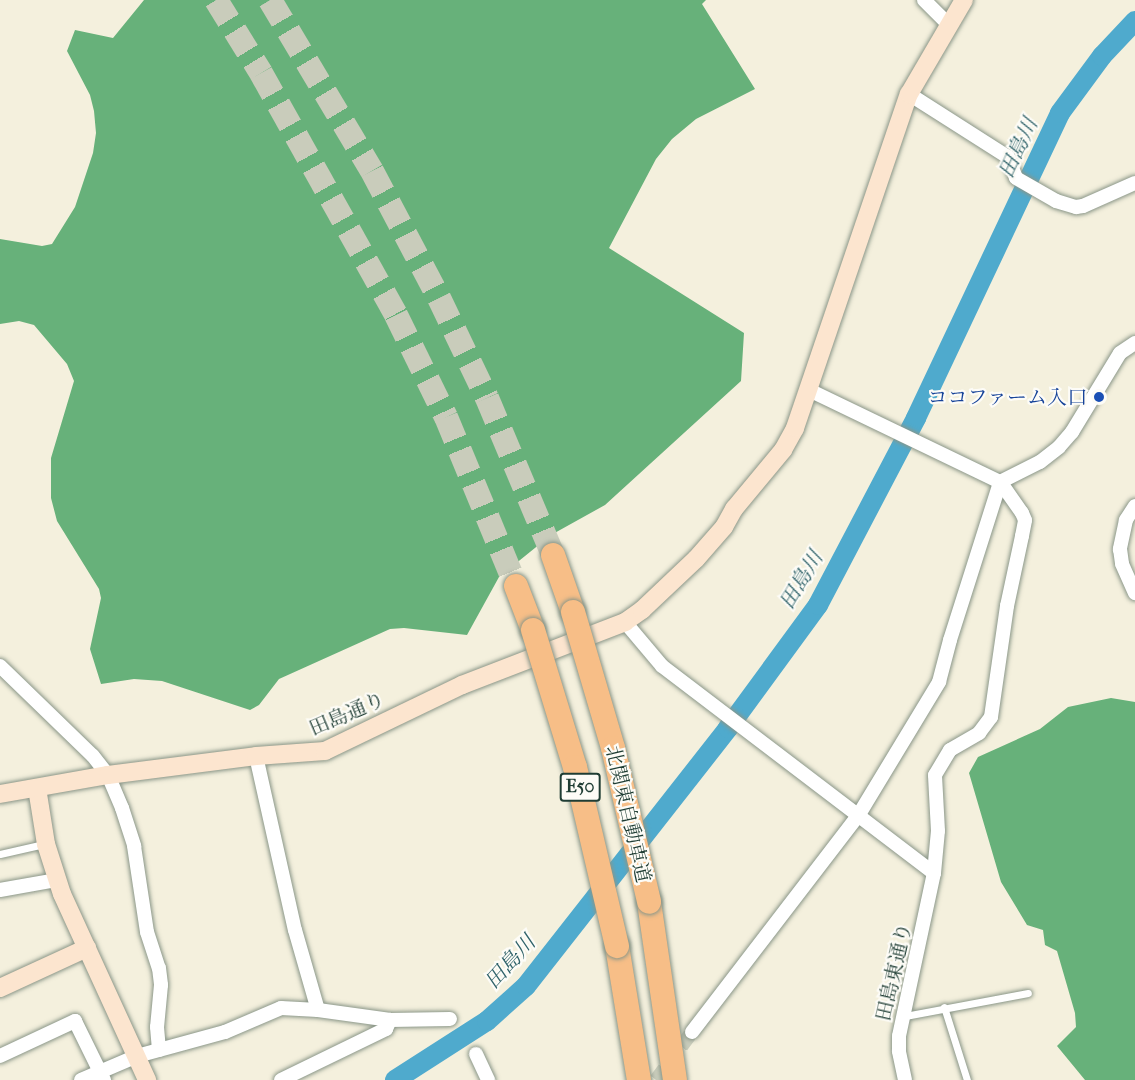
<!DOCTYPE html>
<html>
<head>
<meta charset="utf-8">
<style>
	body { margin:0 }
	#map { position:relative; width:1135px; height:1080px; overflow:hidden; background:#f4f0dd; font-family:"IM FELL French Canon","Noto Serif JP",serif }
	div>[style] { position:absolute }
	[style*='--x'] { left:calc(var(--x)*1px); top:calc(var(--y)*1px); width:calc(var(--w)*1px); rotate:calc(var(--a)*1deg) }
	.forest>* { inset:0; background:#67b17a }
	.river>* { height:20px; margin:-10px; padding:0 10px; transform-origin:10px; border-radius:10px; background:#4faacd }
	.street-tunnel>* { height:14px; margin-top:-7px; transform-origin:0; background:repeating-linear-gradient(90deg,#c9ccbb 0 14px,transparent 0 21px) }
	.highway-tunnel>* { height:24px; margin-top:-12px; transform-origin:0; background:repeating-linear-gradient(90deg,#c9ccbb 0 24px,transparent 0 36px) }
	.roads { filter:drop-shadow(0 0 2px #8a9688) drop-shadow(0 0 2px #8a9688) }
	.lane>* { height:7px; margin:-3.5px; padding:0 3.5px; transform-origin:3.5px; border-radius:3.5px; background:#fff }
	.street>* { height:14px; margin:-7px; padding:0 7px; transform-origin:7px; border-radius:7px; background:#fff }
	.secondary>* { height:18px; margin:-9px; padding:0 9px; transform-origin:9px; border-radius:9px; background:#fce5cf }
	.highway>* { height:24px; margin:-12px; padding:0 12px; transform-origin:12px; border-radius:12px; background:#f7be87 }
	.bridges { filter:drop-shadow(0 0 2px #8a9688) drop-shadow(0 0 2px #8a9688) }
	.highway-bridge>* { height:24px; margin:-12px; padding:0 12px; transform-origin:12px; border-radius:12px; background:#f7be87 }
	.dots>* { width:16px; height:16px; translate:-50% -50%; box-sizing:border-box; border:3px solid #fdfcf7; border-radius:50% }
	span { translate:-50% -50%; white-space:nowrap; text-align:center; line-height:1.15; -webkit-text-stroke:4.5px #fdfcf7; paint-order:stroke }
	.shield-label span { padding:2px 4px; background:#fdfcf7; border:2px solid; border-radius:4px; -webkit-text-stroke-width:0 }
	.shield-label { font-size:18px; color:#1f3d34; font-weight:700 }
	.transit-label { font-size:20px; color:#164399 }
	.right { translate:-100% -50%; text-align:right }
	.street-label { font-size:20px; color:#1f3d34 }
	.water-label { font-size:21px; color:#30636a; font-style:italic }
</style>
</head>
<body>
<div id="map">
	<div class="forest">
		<i style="clip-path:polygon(144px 0,706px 0,702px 4px,755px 89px,696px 119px,672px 139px,656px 159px,609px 248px,744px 333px,741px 381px,605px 505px,551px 535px,499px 577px,467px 635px,404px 628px,390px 629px,279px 679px,259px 705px,250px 710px,162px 681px,134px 679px,101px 684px,90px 649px,101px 598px,99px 589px,57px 521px,51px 498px,51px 458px,74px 381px,67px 364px,34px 325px,19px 321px,0 324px,0 239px,42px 246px,52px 244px,75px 207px,93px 153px,96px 133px,94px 111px,90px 95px,67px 51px,75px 30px,113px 38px)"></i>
		<i style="clip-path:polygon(1111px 698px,1135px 702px,1135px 1080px,1085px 1080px,1057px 1046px,1076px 1027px,1075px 1013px,1057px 951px,1045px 945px,1043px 930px,1027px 925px,1001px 882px,969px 773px,978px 757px,1040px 729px,1068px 707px)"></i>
	</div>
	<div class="river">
		<i style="--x:395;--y:1080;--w:109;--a:-32.7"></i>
		<i style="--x:487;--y:1021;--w:52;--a:-41.9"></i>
		<i style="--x:526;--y:986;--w:328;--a:-51.9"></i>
		<i style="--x:728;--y:728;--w:152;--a:-53.8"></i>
		<i style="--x:818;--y:605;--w:211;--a:-62.3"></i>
		<i style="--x:916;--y:418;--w:337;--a:-64.7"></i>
		<i style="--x:1060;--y:113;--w:71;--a:-53.6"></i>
		<i style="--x:1102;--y:56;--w:48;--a:-46.7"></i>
	</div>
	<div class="street-tunnel">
		<i style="--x:656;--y:1080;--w:60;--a:-53.1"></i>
	</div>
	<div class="highway-tunnel">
		<i style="--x:216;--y:0;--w:86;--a:58.3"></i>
		<i style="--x:261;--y:73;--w:277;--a:60.8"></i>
		<i style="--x:396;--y:315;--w:114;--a:63.9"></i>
		<i style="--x:446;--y:417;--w:183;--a:67.5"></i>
		<i style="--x:270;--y:0;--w:199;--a:59.2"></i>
		<i style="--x:372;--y:171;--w:144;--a:62.2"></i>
		<i style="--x:439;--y:298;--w:111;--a:64.4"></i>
		<i style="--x:487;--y:398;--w:170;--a:67.2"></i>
	</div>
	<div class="roads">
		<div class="lane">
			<i style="--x:0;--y:854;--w:45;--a:-12.8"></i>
			<i style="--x:944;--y:1007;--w:77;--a:72.5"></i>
			<i style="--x:905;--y:1016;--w:125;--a:-10.6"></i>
		</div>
		<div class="street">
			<i style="--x:924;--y:0;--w:34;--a:45"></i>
			<i style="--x:909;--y:94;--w:117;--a:32.5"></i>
			<i style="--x:1008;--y:157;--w:22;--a:69"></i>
			<i style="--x:1016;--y:178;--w:46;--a:29.9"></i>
			<i style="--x:1056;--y:201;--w:21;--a:17"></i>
			<i style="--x:1076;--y:207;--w:7;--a:-8"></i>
			<i style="--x:1083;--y:206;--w:57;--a:-23.9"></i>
			<i style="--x:809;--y:390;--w:212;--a:25.7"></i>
			<i style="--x:1000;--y:482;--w:45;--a:-26.6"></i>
			<i style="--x:1040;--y:462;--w:24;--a:-38"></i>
			<i style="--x:1059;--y:447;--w:20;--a:-49"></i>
			<i style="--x:1072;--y:432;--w:92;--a:-58.7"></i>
			<i style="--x:1120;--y:353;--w:18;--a:-34"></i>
			<i style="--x:1135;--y:506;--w:17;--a:123"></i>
			<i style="--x:1126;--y:520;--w:30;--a:102"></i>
			<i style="--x:1120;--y:549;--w:15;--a:82"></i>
			<i style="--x:1122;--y:564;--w:32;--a:66"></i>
			<i style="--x:625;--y:622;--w:57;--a:49.9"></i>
			<i style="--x:662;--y:666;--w:342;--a:37.3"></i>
			<i style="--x:0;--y:666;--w:129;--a:44.1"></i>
			<i style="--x:93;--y:756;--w:24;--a:52"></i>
			<i style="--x:108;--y:775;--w:36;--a:67"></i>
			<i style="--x:122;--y:808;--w:40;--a:72"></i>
			<i style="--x:134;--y:846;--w:87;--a:81.4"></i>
			<i style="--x:147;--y:932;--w:38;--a:72"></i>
			<i style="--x:159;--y:968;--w:17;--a:83"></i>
			<i style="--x:161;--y:985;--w:42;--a:95.4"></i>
			<i style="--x:157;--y:1027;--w:23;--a:85"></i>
			<i style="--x:256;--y:756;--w:178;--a:77.4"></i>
			<i style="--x:295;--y:930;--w:83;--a:74"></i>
			<i style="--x:0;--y:890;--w:58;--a:-10"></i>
			<i style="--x:692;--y:1032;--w:272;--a:-52.5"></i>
			<i style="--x:858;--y:816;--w:157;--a:-58.8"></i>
			<i style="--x:939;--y:682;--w:43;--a:-75.3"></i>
			<i style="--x:950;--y:640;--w:166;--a:-72.4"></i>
			<i style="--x:476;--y:1054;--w:29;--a:65"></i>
			<i style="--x:0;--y:1056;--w:83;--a:-25"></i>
			<i style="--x:75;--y:1021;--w:66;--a:63.8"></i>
			<i style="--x:81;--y:1080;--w:61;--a:-23.2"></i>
			<i style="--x:137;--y:1056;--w:91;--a:-15.3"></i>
			<i style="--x:225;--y:1032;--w:61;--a:-23.2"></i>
			<i style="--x:281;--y:1008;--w:37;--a:3"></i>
			<i style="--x:318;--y:1010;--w:73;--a:7.9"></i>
			<i style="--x:390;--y:1020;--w:60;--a:-1"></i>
			<i style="--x:281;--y:1080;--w:117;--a:-25.9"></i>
			<i style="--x:386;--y:1029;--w:10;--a:-66"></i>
			<i style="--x:905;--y:1080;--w:30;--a:-102"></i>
			<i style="--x:899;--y:1051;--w:15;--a:-90"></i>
			<i style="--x:899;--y:1036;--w:167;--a:-77.9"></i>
			<i style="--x:934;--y:873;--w:42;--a:-84.6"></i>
			<i style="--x:938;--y:831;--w:56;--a:-93.1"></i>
			<i style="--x:935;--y:775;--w:29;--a:-59"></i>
			<i style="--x:950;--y:750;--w:34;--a:-30"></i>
			<i style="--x:979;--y:733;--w:20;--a:-53"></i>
			<i style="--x:991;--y:717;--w:112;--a:-81.8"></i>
			<i style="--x:1007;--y:606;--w:72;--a:-77.9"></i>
			<i style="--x:1022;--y:536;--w:16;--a:-79"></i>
			<i style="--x:1025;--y:520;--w:8;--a:-113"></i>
			<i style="--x:1022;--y:513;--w:38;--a:-125"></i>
		</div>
		<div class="secondary">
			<i style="--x:37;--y:788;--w:57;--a:80.9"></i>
			<i style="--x:46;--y:844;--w:52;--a:72.3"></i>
			<i style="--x:62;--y:894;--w:205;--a:65.4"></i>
			<i style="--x:0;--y:794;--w:110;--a:-10"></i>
			<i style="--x:108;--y:775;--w:149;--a:-7.3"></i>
			<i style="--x:256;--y:756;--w:69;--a:-4.1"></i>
			<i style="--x:325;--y:751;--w:152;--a:-25.7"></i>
			<i style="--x:462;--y:685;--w:175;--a:-21.1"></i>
			<i style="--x:625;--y:622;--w:21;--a:-35"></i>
			<i style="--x:642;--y:610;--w:74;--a:-43.4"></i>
			<i style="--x:696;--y:559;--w:43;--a:-48.8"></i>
			<i style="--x:724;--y:527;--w:21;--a:-61"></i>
			<i style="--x:734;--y:509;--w:77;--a:-50.3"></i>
			<i style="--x:783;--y:450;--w:25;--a:-61"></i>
			<i style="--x:795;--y:428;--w:353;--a:-71.2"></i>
			<i style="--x:909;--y:94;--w:109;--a:-59.7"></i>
			<i style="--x:0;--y:988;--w:96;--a:-24.7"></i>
		</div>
		<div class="highway">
			<i style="--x:553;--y:555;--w:60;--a:70.7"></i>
			<i style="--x:516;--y:586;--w:47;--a:68.9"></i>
			<i style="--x:649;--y:902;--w:180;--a:81.7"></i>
			<i style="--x:617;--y:946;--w:136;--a:80.7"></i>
		</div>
	</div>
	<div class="bridges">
		<div class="highway-bridge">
			<i style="--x:573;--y:612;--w:142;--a:73.6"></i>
			<i style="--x:613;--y:748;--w:158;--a:76.8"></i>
			<i style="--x:533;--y:630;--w:143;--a:73"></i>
			<i style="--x:575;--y:767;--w:184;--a:76.8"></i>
		</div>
	</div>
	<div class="dots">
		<i style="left:1099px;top:397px;background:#1a4fb4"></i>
	</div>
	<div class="shield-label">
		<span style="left:580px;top:787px">E50</span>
	</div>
	<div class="transit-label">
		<span class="right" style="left:1087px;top:397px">ココファーム入口</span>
	</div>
	<div class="street-label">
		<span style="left:347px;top:714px;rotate:-23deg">田島通り</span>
		<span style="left:628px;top:814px;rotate:77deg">北関東自動車道</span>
		<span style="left:894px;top:972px;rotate:-77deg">田島東通り</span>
	</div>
	<div class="water-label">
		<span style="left:1018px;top:148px;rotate:-65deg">田島川</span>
		<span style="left:801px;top:580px;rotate:-59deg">田島川</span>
		<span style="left:510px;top:962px;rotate:-48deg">田島川</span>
	</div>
</div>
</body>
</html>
